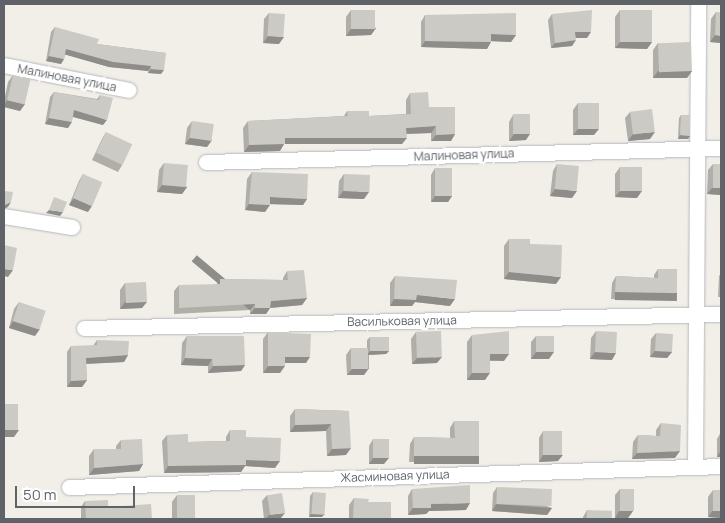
<!DOCTYPE html>
<html>
<head>
<meta charset="utf-8">
<style>
	body { margin:0 }
	#map { position:relative; width:725px; height:523px; overflow:hidden; background:#f1efe8; font-family:Manrope,sans-serif }
	div>[style] { position:absolute }
	[style*='--x'] { left:calc(var(--x)*1px); top:calc(var(--y)*1px); width:calc(var(--w)*1px); rotate:calc(var(--a)*1deg) }
	.roads { filter:drop-shadow(0 0 1px #b5b8bc) drop-shadow(0 0 1px #b5b8bc) }
	.street>* { height:15px; margin:-7.5px; padding:0 7.5px; transform-origin:7.5px; border-radius:7.5px; background:#fff }
	.wall>* { inset:0; background:#afaea9 }
	.shaded-wall>* { inset:0; background:#8f8d8a; transform-origin:0 0 }
	.building>* { inset:0; background:#cccac5; transform-origin:0 0 }
	span { translate:-50% -50%; white-space:nowrap; text-align:center; line-height:1.15; -webkit-text-stroke:5px #fff; paint-order:stroke }
	.street-label { font-size:12px; color:#5f6368 }
	.frame { position:absolute; inset:0; border:5px solid #5f6368; pointer-events:none }
	.scale { position:absolute; left:15px; top:486px; width:120px; height:22px; box-sizing:border-box; border:2px solid #5f6368; border-top:0; padding-left:6px; font-size:15px; line-height:18px; white-space:nowrap; color:#5f6368; -webkit-text-stroke:4px #fff; paint-order:stroke }
</style>
</head>
<body>
<div id="map">
	<div class="roads">
		<div class="street">
			<i style="--x:4;--y:65;--w:127;--a:11.3"></i>
			<i style="--x:206;--y:162;--w:515;--a:-1.56"></i>
			<i style="--x:4;--y:216;--w:69;--a:9.2"></i>
			<i style="--x:84;--y:328;--w:637;--a:-1.26"></i>
			<i style="--x:695;--y:465;--w:461;--a:-89.6"></i>
			<i style="--x:69;--y:487;--w:652;--a:-1.84"></i>
		</div>
	</div>
	<div class="wall">
		<i style="clip-path:polygon(351px 10px,376px 28px,371px 35px,346px 36px,346px 17px)"></i>
		<i style="clip-path:polygon(620px 10px,652px 42px,647px 49px,615px 48px,615px 17px)"></i>
		<i style="clip-path:polygon(716px 12px,721px 13px,721px 43px,710px 42px,711px 19px)"></i>
		<i style="clip-path:polygon(269px 13px,279px 44px,263px 43px,264px 19px)"></i>
		<i style="clip-path:polygon(552px 14px,587px 38px,575px 38px,572px 46px,551px 48px,548px 20px)"></i>
		<i style="clip-path:polygon(425px 15px,516px 35px,511px 42px,491px 41px,487px 49px,421px 47px,421px 22px)"></i>
		<i style="clip-path:polygon(55px 27px,97px 44px,166px 53px,161px 74px,148px 73px,148px 71px,109px 67px,65px 54px,64px 59px,61px 64px,46px 61px,51px 32px)"></i>
		<i style="clip-path:polygon(658px 43px,692px 71px,687px 78px,653px 78px,653px 50px)"></i>
		<i style="clip-path:polygon(13px 75px,25px 104px,20px 111px,4px 107px,4px 101px,8px 82px)"></i>
		<i style="clip-path:polygon(54px 92px,97px 99px,100px 95px,103px 125px,73px 117px,68px 128px,45px 124px,50px 97px)"></i>
		<i style="clip-path:polygon(410px 93px,429px 107px,455px 134px,451px 141px,431px 141px,431px 133px,406px 134px,402px 144px,284px 144px,280px 151px,244px 152px,243px 128px,248px 121px,344px 116px,347px 111px,369px 116px,406px 114px,406px 100px)"></i>
		<i style="clip-path:polygon(578px 103px,594px 135px,573px 135px,573px 110px)"></i>
		<i style="clip-path:polygon(630px 112px,650px 139px,628px 141px,625px 118px)"></i>
		<i style="clip-path:polygon(513px 115px,526px 140px,509px 141px,509px 122px)"></i>
		<i style="clip-path:polygon(681px 115px,690px 136px,688px 139px,678px 139px,679px 118px)"></i>
		<i style="clip-path:polygon(192px 121px,212px 140px,207px 147px,185px 144px,187px 128px)"></i>
		<i style="clip-path:polygon(106px 132px,122px 165px,118px 172px,92px 160px,102px 139px)"></i>
		<i style="clip-path:polygon(164px 163px,187px 187px,182px 194px,157px 192px,159px 170px)"></i>
		<i style="clip-path:polygon(557px 164px,572px 198px,550px 196px,553px 171px)"></i>
		<i style="clip-path:polygon(713px 164px,721px 195px,707px 194px,708px 170px)"></i>
		<i style="clip-path:polygon(620px 167px,637px 198px,615px 197px,615px 174px)"></i>
		<i style="clip-path:polygon(435px 168px,452px 196px,448px 202px,431px 202px,431px 175px)"></i>
		<i style="clip-path:polygon(252px 172px,307px 199px,303px 205px,270px 204px,265px 212px,245px 210px,247px 179px)"></i>
		<i style="clip-path:polygon(83px 174px,88px 212px,69px 205px,79px 181px)"></i>
		<i style="clip-path:polygon(344px 174px,364px 199px,338px 198px,339px 181px)"></i>
		<i style="clip-path:polygon(509px 239px,530px 244px,556px 284px,504px 279px,504px 246px)"></i>
		<i style="clip-path:polygon(658px 269px,672px 300px,611px 299px,612px 283px,616px 276px,654px 278px,654px 275px)"></i>
		<i style="clip-path:polygon(287px 271px,307px 298px,302px 305px,270px 308px,266px 314px,250px 314px,250px 310px,174px 314px,174px 291px,179px 285px,216px 285px,220px 279px,283px 280px,283px 278px)"></i>
		<i style="clip-path:polygon(721px 273px,721px 297px,718px 297px,719px 276px)"></i>
		<i style="clip-path:polygon(395px 276px,450px 306px,415px 302px,412px 306px,390px 306px,390px 283px)"></i>
		<i style="clip-path:polygon(125px 283px,142px 308px,120px 309px,120px 290px)"></i>
		<i style="clip-path:polygon(19px 302px,35px 336px,9px 328px,14px 309px)"></i>
		<i style="clip-path:polygon(596px 331px,612px 360px,590px 359px,591px 338px)"></i>
		<i style="clip-path:polygon(268px 332px,306px 363px,285px 363px,280px 373px,263px 373px,263px 339px)"></i>
		<i style="clip-path:polygon(416px 332px,437px 363px,412px 364px,411px 339px)"></i>
		<i style="clip-path:polygon(656px 333px,672px 352px,667px 358px,650px 357px,651px 339px)"></i>
		<i style="clip-path:polygon(472px 335px,504px 361px,490px 361px,485px 380px,467px 380px,467px 342px)"></i>
		<i style="clip-path:polygon(187px 336px,245px 365px,241px 371px,208px 373px,208px 366px,181px 365px,182px 343px)"></i>
		<i style="clip-path:polygon(536px 336px,549px 359px,531px 359px,531px 342px)"></i>
		<i style="clip-path:polygon(370px 337px,389px 351px,386px 354px,369px 355px,369px 368px,364px 375px,347px 375px,346px 355px,351px 348px,367px 348px,367px 340px)"></i>
		<i style="clip-path:polygon(97px 340px,128px 355px,124px 362px,86px 364px,87px 380px,82px 387px,67px 387px,67px 352px,71px 346px,93px 346px)"></i>
		<i style="clip-path:polygon(295px 409px,349px 411px,346px 455px,327px 456px,326px 431px,290px 432px,290px 416px)"></i>
		<i style="clip-path:polygon(454px 421px,479px 456px,475px 462px,409px 462px,410px 444px,414px 437px,450px 438px,450px 428px)"></i>
		<i style="clip-path:polygon(661px 423px,675px 458px,632px 459px,633px 442px,638px 435px,656px 436px,656px 430px)"></i>
		<i style="clip-path:polygon(230px 430px,246px 437px,275px 468px,245px 466px,241px 472px,164px 473px,162px 441px,167px 435px,188px 442px,226px 441px,226px 437px)"></i>
		<i style="clip-path:polygon(543px 431px,558px 461px,539px 462px,539px 438px)"></i>
		<i style="clip-path:polygon(721px 432px,721px 457px,717px 457px,717px 439px)"></i>
		<i style="clip-path:polygon(373px 439px,384px 464px,369px 464px,369px 446px)"></i>
		<i style="clip-path:polygon(121px 440px,143px 464px,139px 471px,89px 475px,89px 456px,94px 449px,116px 449px,116px 446px)"></i>
		<i style="clip-path:polygon(497px 487px,552px 508px,547px 515px,492px 511px,493px 493px)"></i>
		<i style="clip-path:polygon(412px 489px,466px 510px,429px 511px,426px 514px,408px 515px,408px 496px)"></i>
		<i style="clip-path:polygon(620px 489px,633px 511px,628px 518px,615px 518px,615px 495px)"></i>
		<i style="clip-path:polygon(713px 490px,721px 518px,708px 517px,708px 497px)"></i>
		<i style="clip-path:polygon(313px 492px,322px 517px,309px 517px,310px 496px)"></i>
		<i style="clip-path:polygon(177px 495px,195px 519px,172px 519px,172px 502px)"></i>
		<i style="clip-path:polygon(267px 495px,280px 519px,264px 519px,262px 501px)"></i>
		<i style="clip-path:polygon(354px 498px,368px 502px,391px 519px,349px 519px,349px 505px)"></i>
		<i style="clip-path:polygon(85px 501px,108px 507px,152px 519px,81px 519px,81px 507px)"></i>
		<i style="clip-path:polygon(587px 510px,612px 519px,583px 519px,583px 517px)"></i>
	</div>
	<div class="shaded-wall">
		<i style="clip-path:polygon(376px 28px,371px 35px,346px 36px,351px 29px)"></i>
		<i style="clip-path:polygon(575px 32px,591px 32px,587px 38px,571px 38px)"></i>
		<i style="clip-path:polygon(491px 34px,516px 35px,511px 42px,487px 41px)"></i>
		<i style="clip-path:polygon(715px 35px,721px 36px,721px 43px,710px 42px)"></i>
		<i style="clip-path:polygon(268px 36px,284px 37px,279px 44px,263px 43px)"></i>
		<i style="clip-path:polygon(576px 40px,572px 46px,551px 48px,555px 43px)"></i>
		<i style="clip-path:polygon(425px 41px,491px 42px,487px 49px,421px 47px)"></i>
		<i style="clip-path:polygon(620px 42px,652px 42px,647px 49px,615px 48px)"></i>
		<i style="clip-path:polygon(66px 49px,151px 66px,148px 71px,109px 67px,63px 54px)"></i>
		<i style="clip-path:polygon(49px 56px,64px 59px,61px 64px,46px 61px)"></i>
		<i style="clip-path:polygon(151px 69px,164px 70px,161px 74px,148px 73px)"></i>
		<i style="clip-path:polygon(658px 71px,692px 71px,687px 78px,653px 78px)"></i>
		<i style="clip-path:polygon(7px 100px,25px 104px,20px 111px,4px 107px,4px 105px)"></i>
		<i style="clip-path:polygon(74px 110px,107px 120px,103px 125px,70px 116px)"></i>
		<i style="clip-path:polygon(49px 118px,72px 122px,68px 128px,45px 124px)"></i>
		<i style="clip-path:polygon(436px 126px,431px 133px,401px 134px,406px 128px)"></i>
		<i style="clip-path:polygon(578px 129px,599px 129px,594px 135px,573px 135px)"></i>
		<i style="clip-path:polygon(655px 132px,650px 139px,628px 141px,633px 134px)"></i>
		<i style="clip-path:polygon(455px 134px,451px 141px,431px 141px,436px 135px)"></i>
		<i style="clip-path:polygon(514px 134px,530px 134px,526px 140px,509px 141px)"></i>
		<i style="clip-path:polygon(680px 135px,690px 136px,688px 139px,678px 139px)"></i>
		<i style="clip-path:polygon(190px 138px,212px 140px,207px 147px,185px 144px)"></i>
		<i style="clip-path:polygon(285px 138px,407px 138px,402px 144px,284px 144px,280px 151px,244px 152px,249px 145px)"></i>
		<i style="clip-path:polygon(162px 185px,187px 187px,182px 194px,157px 192px)"></i>
		<i style="clip-path:polygon(712px 188px,721px 188px,721px 195px,707px 194px)"></i>
		<i style="clip-path:polygon(555px 189px,577px 191px,572px 198px,550px 196px)"></i>
		<i style="clip-path:polygon(343px 191px,369px 192px,364px 199px,338px 198px)"></i>
		<i style="clip-path:polygon(620px 191px,642px 191px,637px 198px,615px 197px)"></i>
		<i style="clip-path:polygon(435px 196px,452px 196px,448px 202px,431px 202px)"></i>
		<i style="clip-path:polygon(270px 197px,307px 199px,303px 205px,266px 204px)"></i>
		<i style="clip-path:polygon(74px 198px,92px 206px,88px 212px,69px 205px)"></i>
		<i style="clip-path:polygon(11px 202px,8px 207px,4px 209px,4px 205px)"></i>
		<i style="clip-path:polygon(249px 204px,270px 205px,265px 212px,245px 210px)"></i>
		<i style="clip-path:polygon(49px 210px,63px 212px,60px 216px,46px 213px)"></i>
		<i style="clip-path:polygon(4px 269px,13px 270px,8px 277px,4px 276px)"></i>
		<i style="clip-path:polygon(509px 272px,561px 277px,556px 284px,504px 279px)"></i>
		<i style="left:615px;top:292px;width:62px;height:8px;rotate:1deg"></i>
		<i style="clip-path:polygon(417px 295px,455px 299px,450px 306px,415px 302px,412px 306px,390px 306px,394px 299px)"></i>
		<i style="clip-path:polygon(307px 298px,302px 305px,269px 308px,270px 308px,266px 314px,250px 314px,255px 308px,271px 301px)"></i>
		<i style="clip-path:polygon(125px 302px,147px 302px,142px 308px,120px 309px)"></i>
		<i style="left:255px;top:304px;width:8px;height:76px;rotate:130deg"></i>
		<i style="clip-path:polygon(13px 321px,40px 329px,35px 336px,9px 328px)"></i>
		<i style="clip-path:polygon(370px 351px,389px 351px,386px 354px,367px 355px)"></i>
		<i style="clip-path:polygon(655px 351px,672px 352px,667px 358px,650px 357px)"></i>
		<i style="clip-path:polygon(536px 352px,554px 352px,549px 359px,531px 359px)"></i>
		<i style="clip-path:polygon(595px 352px,616px 353px,612px 360px,590px 359px)"></i>
		<i style="clip-path:polygon(490px 354px,509px 354px,504px 361px,485px 360px)"></i>
		<i style="clip-path:polygon(128px 355px,124px 362px,82px 364px,86px 358px)"></i>
		<i style="clip-path:polygon(285px 357px,310px 357px,306px 363px,280px 363px)"></i>
		<i style="clip-path:polygon(442px 357px,437px 363px,412px 364px,417px 358px)"></i>
		<i style="clip-path:polygon(185px 358px,212px 359px,208px 366px,181px 365px)"></i>
		<i style="clip-path:polygon(245px 365px,241px 371px,208px 373px,213px 366px)"></i>
		<i style="clip-path:polygon(268px 366px,285px 366px,280px 373px,263px 373px)"></i>
		<i style="clip-path:polygon(369px 368px,364px 375px,347px 375px,352px 369px)"></i>
		<i style="clip-path:polygon(472px 373px,490px 373px,485px 380px,467px 380px)"></i>
		<i style="clip-path:polygon(87px 380px,82px 387px,67px 387px,71px 381px)"></i>
		<i style="clip-path:polygon(331px 424px,326px 431px,290px 432px,295px 425px)"></i>
		<i style="clip-path:polygon(4px 430px,19px 430px,14px 437px,4px 437px)"></i>
		<i style="clip-path:polygon(351px 448px,346px 455px,327px 456px,332px 449px)"></i>
		<i style="clip-path:polygon(721px 450px,721px 457px,717px 457px)"></i>
		<i style="clip-path:polygon(680px 451px,675px 458px,632px 459px,637px 453px)"></i>
		<i style="clip-path:polygon(543px 455px,563px 455px,558px 461px,539px 462px)"></i>
		<i style="left:414px;top:456px;width:65px;height:8px"></i>
		<i style="clip-path:polygon(373px 458px,389px 458px,384px 464px,369px 464px)"></i>
		<i style="clip-path:polygon(246px 460px,280px 461px,275px 468px,245px 466px,241px 472px,164px 473px,168px 466px)"></i>
		<i style="clip-path:polygon(143px 464px,139px 471px,89px 475px,94px 468px)"></i>
		<i style="clip-path:polygon(470px 503px,466px 510px,429px 511px,426px 514px,408px 515px,413px 508px,431px 504px)"></i>
		<i style="clip-path:polygon(496px 504px,552px 508px,547px 515px,492px 511px)"></i>
		<i style="clip-path:polygon(619px 511px,633px 511px,628px 518px,615px 518px)"></i>
		<i style="clip-path:polygon(712px 511px,721px 511px,721px 518px,708px 517px)"></i>
		<i style="clip-path:polygon(285px 513px,280px 519px,266px 519px,269px 515px)"></i>
		<i style="clip-path:polygon(311px 514px,325px 514px,322px 517px,309px 517px)"></i>
	</div>
	<div class="building">
		<i style="left:351px;top:10px;width:24px;height:19px"></i>
		<i style="clip-path:polygon(592px 10px,591px 32px,575px 32px,576px 40px,555px 43px,552px 14px)"></i>
		<i style="left:620px;top:10px;width:32px;height:32px"></i>
		<i style="clip-path:polygon(716px 12px,721px 13px,721px 36px,715px 35px)"></i>
		<i style="left:269px;top:13px;width:16px;height:23px;rotate:4deg"></i>
		<i style="clip-path:polygon(516px 13px,516px 35px,491px 34px,491px 42px,425px 41px,425px 15px)"></i>
		<i style="clip-path:polygon(55px 27px,99px 39px,97px 44px,166px 53px,164px 70px,151px 69px,151px 66px,113px 62px,66px 49px,64px 59px,49px 56px)"></i>
		<i style="left:691px;top:42px;width:29px;height:33px;rotate:88deg"></i>
		<i style="left:13px;top:75px;width:18px;height:26px;rotate:13deg"></i>
		<i style="clip-path:polygon(54px 92px,99px 100px,100px 95px,113px 98px,107px 120px,74px 110px,72px 122px,49px 118px)"></i>
		<i style="clip-path:polygon(428px 92px,429px 107px,455px 107px,455px 134px,436px 135px,436px 126px,406px 128px,407px 138px,285px 138px,285px 144px,249px 145px,248px 121px,348px 116px,347px 111px,369px 111px,369px 116px,411px 114px,410px 93px)"></i>
		<i style="left:578px;top:103px;width:21px;height:26px"></i>
		<i style="left:652px;top:109px;width:23px;height:22px;rotate:83deg"></i>
		<i style="left:530px;top:114px;width:20px;height:17px;rotate:90deg"></i>
		<i style="clip-path:polygon(681px 115px,690px 115px,690px 136px,680px 135px)"></i>
		<i style="left:192px;top:121px;width:22px;height:17px;rotate:8deg"></i>
		<i style="left:106px;top:132px;width:29px;height:23px;rotate:25deg"></i>
		<i style="left:164px;top:163px;width:24px;height:22px;rotate:5deg"></i>
		<i style="left:557px;top:164px;width:22px;height:25px;rotate:5deg"></i>
		<i style="left:713px;top:164px;width:8px;height:24px"></i>
		<i style="left:620px;top:167px;width:22px;height:24px"></i>
		<i style="left:435px;top:168px;width:17px;height:28px"></i>
		<i style="clip-path:polygon(252px 172px,308px 174px,307px 199px,270px 197px,270px 205px,249px 204px)"></i>
		<i style="left:83px;top:174px;width:21px;height:26px;rotate:23deg"></i>
		<i style="left:344px;top:174px;width:26px;height:17px;rotate:2deg"></i>
		<i style="clip-path:polygon(4px 191px,13px 192px,11px 202px,4px 205px)"></i>
		<i style="clip-path:polygon(54px 197px,67px 202px,63px 212px,49px 210px)"></i>
		<i style="clip-path:polygon(509px 239px,530px 239px,530px 244px,562px 245px,561px 277px,509px 272px)"></i>
		<i style="clip-path:polygon(4px 245px,17px 248px,13px 270px,4px 269px)"></i>
		<i style="clip-path:polygon(658px 269px,677px 269px,677px 293px,615px 292px,616px 276px,658px 278px)"></i>
		<i style="clip-path:polygon(304px 270px,307px 298px,271px 301px,270px 308px,255px 308px,255px 304px,179px 308px,179px 285px,220px 284px,220px 279px,288px 280px,287px 271px)"></i>
		<i style="clip-path:polygon(395px 276px,457px 280px,455px 299px,417px 295px,416px 300px,394px 299px)"></i>
		<i style="left:146px;top:282px;width:20px;height:21px;rotate:87deg"></i>
		<i style="left:19px;top:302px;width:28px;height:20px;rotate:18deg"></i>
		<i style="left:441px;top:331px;width:26px;height:25px;rotate:88deg"></i>
		<i style="clip-path:polygon(509px 331px,509px 354px,490px 354px,490px 373px,472px 373px,472px 335px)"></i>
		<i style="left:596px;top:331px;width:21px;height:21px;rotate:3deg"></i>
		<i style="clip-path:polygon(268px 332px,311px 334px,310px 357px,285px 357px,285px 366px,268px 366px)"></i>
		<i style="left:656px;top:333px;width:17px;height:18px;rotate:3deg"></i>
		<i style="clip-path:polygon(187px 336px,244px 336px,245px 365px,213px 366px,212px 359px,185px 358px)"></i>
		<i style="left:536px;top:336px;width:18px;height:16px"></i>
		<i style="left:370px;top:337px;width:19px;height:14px"></i>
		<i style="clip-path:polygon(97px 340px,129px 341px,128px 355px,86px 358px,87px 380px,71px 381px,71px 346px,97px 345px)"></i>
		<i style="left:351px;top:348px;width:17px;height:21px"></i>
		<i style="left:4px;top:404px;width:14px;height:26px"></i>
		<i style="clip-path:polygon(295px 409px,349px 411px,351px 448px,332px 449px,331px 424px,295px 425px)"></i>
		<i style="clip-path:polygon(454px 421px,479px 421px,479px 456px,414px 456px,414px 437px,455px 438px)"></i>
		<i style="clip-path:polygon(661px 423px,681px 425px,680px 451px,637px 453px,638px 435px,660px 436px)"></i>
		<i style="clip-path:polygon(230px 430px,246px 430px,246px 437px,281px 438px,280px 461px,246px 460px,246px 465px,168px 466px,167px 435px,188px 434px,188px 442px,230px 441px)"></i>
		<i style="left:543px;top:431px;width:19px;height:24px"></i>
		<i style="clip-path:polygon(142px 439px,143px 464px,94px 468px,94px 449px,121px 449px,121px 440px)"></i>
		<i style="left:373px;top:439px;width:16px;height:19px"></i>
		<i style="clip-path:polygon(470px 485px,470px 503px,431px 504px,431px 508px,413px 508px,412px 489px)"></i>
		<i style="left:497px;top:487px;width:55px;height:17px;rotate:2deg"></i>
		<i style="left:620px;top:489px;width:14px;height:22px"></i>
		<i style="left:713px;top:490px;width:8px;height:21px"></i>
		<i style="left:313px;top:492px;width:13px;height:22px;rotate:4deg"></i>
		<i style="left:282px;top:493px;width:20px;height:15px;rotate:81deg"></i>
		<i style="left:177px;top:495px;width:18px;height:24px"></i>
		<i style="clip-path:polygon(354px 498px,369px 499px,368px 502px,391px 502px,391px 519px,353px 519px)"></i>
		<i style="clip-path:polygon(108px 500px,108px 507px,151px 504px,152px 519px,86px 519px,85px 501px)"></i>
		<i style="left:587px;top:510px;width:25px;height:9px;rotate:2deg"></i>
	</div>
	<div class="street-label">
		<span style="left:67px;top:78px;rotate:11deg">Малиновая улица</span>
		<span style="left:464px;top:155px;rotate:-2deg">Малиновая улица</span>
		<span style="left:402px;top:321px;rotate:-1deg">Васильковая улица</span>
		<span style="left:395px;top:476px;rotate:-2deg">Жасминовая улица</span>
	</div>
	<div class="frame"></div>
	<div class="scale">50 m</div>
</div>
</body>
</html>
